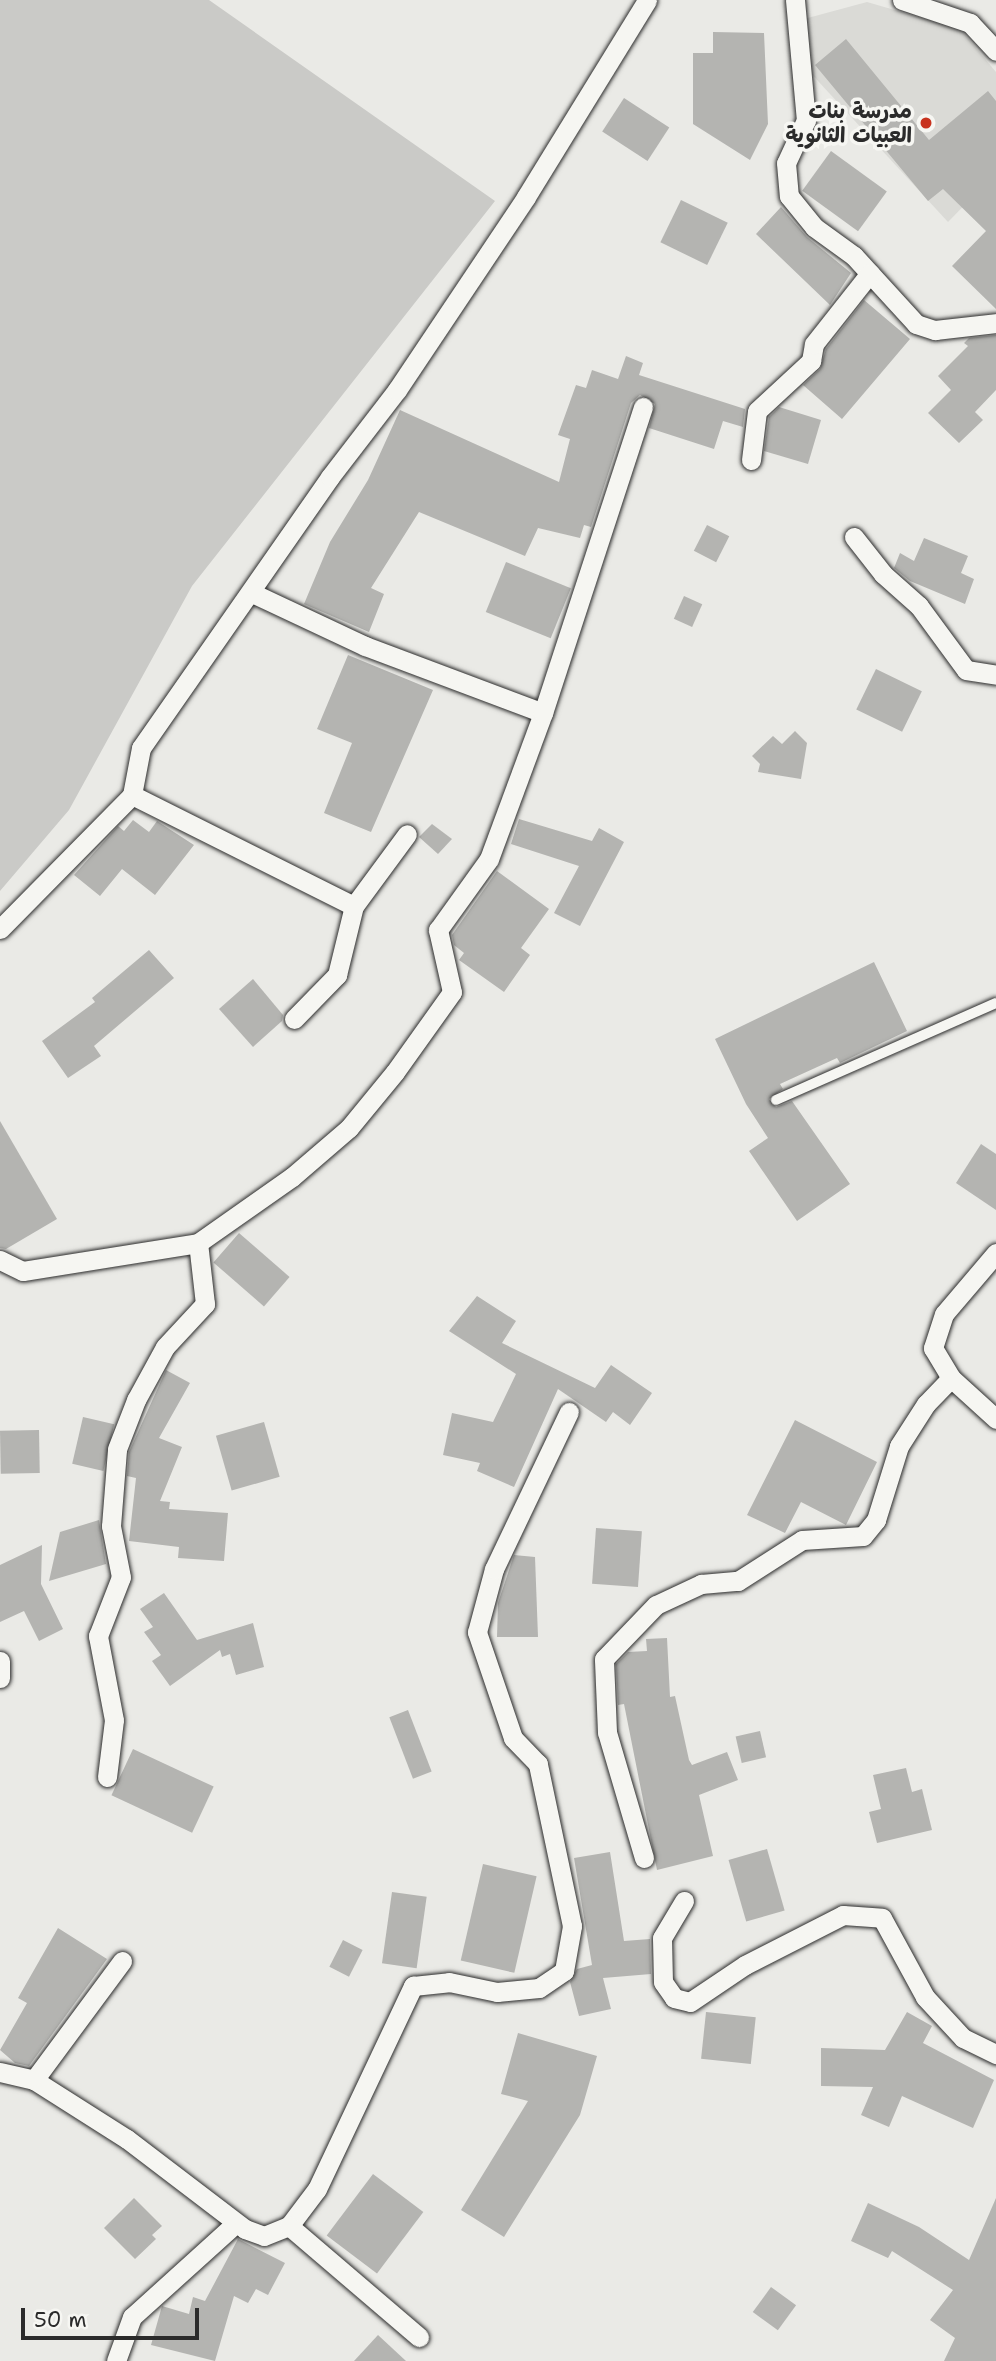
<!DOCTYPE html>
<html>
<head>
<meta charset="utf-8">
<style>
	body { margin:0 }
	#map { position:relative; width:996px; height:2361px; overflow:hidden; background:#eaeae6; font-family:"Shantell Sans","Playpen Sans Arabic",sans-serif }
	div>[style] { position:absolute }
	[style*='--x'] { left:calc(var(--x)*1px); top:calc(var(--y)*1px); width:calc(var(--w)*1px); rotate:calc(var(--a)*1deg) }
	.built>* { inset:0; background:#dadad6 }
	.green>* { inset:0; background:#cacac7 }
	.building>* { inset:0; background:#b4b4b1; transform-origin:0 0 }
	.roads { filter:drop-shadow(0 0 2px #2b2b2b) drop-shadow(0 0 2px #2b2b2b) }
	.service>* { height:10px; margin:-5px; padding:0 5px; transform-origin:5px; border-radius:5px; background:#f6f6f2 }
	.minor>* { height:19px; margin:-9.5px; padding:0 9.5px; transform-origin:9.5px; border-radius:9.5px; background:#f6f6f2 }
	.dots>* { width:19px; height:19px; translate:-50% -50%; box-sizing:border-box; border:4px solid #f6f6f2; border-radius:50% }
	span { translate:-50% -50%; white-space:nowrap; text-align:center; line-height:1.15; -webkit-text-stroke:7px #f6f6f2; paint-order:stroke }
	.poi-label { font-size:21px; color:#2b2b2b; font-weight:700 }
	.right { translate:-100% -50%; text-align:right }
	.scale { position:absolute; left:21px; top:2308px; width:178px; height:32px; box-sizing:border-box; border:4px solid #2b2b2b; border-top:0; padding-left:9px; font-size:21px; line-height:24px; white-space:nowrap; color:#2b2b2b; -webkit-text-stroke:5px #f6f6f2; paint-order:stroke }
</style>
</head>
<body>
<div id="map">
	<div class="built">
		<i style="clip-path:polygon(867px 2px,960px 29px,996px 72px,996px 173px,948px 222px,806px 68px,804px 19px)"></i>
	</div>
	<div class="green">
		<i style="clip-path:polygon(0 0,209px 0,495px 201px,192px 586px,69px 810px,0 891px)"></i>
	</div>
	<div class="building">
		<i style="clip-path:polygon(713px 32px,764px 33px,768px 124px,750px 160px,693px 124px,693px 53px,713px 53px)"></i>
		<i style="clip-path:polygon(846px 39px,929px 140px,988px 91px,996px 101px,996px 309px,952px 266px,986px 231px,943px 189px,928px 201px,815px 65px)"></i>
		<i style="left:624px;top:98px;width:54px;height:40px;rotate:33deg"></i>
		<i style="left:831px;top:151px;width:69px;height:49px;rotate:36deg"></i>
		<i style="left:681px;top:200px;width:52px;height:47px;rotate:26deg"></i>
		<i style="clip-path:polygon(781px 207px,807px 237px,851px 273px,830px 305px,756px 234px)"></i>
		<i style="clip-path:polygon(864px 300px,910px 339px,842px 419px,803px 385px,820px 369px,826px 349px)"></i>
		<i style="clip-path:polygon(996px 335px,996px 390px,975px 412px,983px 420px,959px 443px,928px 413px,951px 390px,938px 376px,968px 346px,964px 343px,969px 338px)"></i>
		<i style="clip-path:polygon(626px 356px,643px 363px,639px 375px,745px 409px,743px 427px,723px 421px,714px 449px,649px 428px,655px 404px,640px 395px,631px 403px,591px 527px,584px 525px,580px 538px,538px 528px,525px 556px,419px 512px,371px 588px,384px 594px,369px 632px,304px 604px,330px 542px,368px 480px,400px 410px,559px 482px,570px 439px,558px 435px,576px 385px,586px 388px,592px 370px,618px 379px)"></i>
		<i style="clip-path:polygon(779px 407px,821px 420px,808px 464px,764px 451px,769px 417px)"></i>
		<i style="left:707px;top:525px;width:25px;height:29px;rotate:27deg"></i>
		<i style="clip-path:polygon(924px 538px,968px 556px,961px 573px,974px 579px,965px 604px,910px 581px,894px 568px,900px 553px,914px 561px)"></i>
		<i style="left:506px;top:562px;width:70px;height:54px;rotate:22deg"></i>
		<i style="left:684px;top:596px;width:20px;height:25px;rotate:24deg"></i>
		<i style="clip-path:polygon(348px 655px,433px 690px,371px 832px,324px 813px,352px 743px,317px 729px)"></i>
		<i style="left:876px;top:669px;width:51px;height:45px;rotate:26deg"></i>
		<i style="clip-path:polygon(795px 731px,807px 743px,801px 779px,758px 772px,760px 764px,752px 756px,773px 736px,782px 744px)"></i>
		<i style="clip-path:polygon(519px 819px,592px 841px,599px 828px,624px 842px,580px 926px,554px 913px,579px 866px,511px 844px)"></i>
		<i style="clip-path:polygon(133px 820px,149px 832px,157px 821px,194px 845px,155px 895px,122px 869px,100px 896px,74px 875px,118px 826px,124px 831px)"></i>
		<i style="clip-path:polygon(432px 824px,452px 839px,438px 854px,419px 837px)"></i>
		<i style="clip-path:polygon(497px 871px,549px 909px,521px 948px,530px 955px,504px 992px,459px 960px,464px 953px,454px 945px,452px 935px)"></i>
		<i style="clip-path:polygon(149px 950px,174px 978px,94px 1046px,101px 1056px,68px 1078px,42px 1041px,95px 1002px,92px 998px)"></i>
		<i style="clip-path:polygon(874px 962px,907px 1031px,840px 1063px,837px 1058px,780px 1084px,783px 1089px,769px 1099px,776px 1107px,792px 1101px,850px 1184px,797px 1221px,749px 1151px,768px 1138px,746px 1104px,715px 1039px)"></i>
		<i style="clip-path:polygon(253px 979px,283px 1015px,282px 1021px,253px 1047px,219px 1009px)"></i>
		<i style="clip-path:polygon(0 1121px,57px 1219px,6px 1249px,0 1248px)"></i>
		<i style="clip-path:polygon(981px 1144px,996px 1154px,996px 1210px,956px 1183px)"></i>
		<i style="left:239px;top:1233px;width:67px;height:39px;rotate:41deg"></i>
		<i style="clip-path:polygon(477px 1296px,516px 1321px,502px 1343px,595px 1388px,611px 1365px,652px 1393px,630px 1425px,613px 1412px,606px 1422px,558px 1389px,514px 1487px,477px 1471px,480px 1463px,443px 1455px,452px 1413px,493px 1422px,516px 1374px,449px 1331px)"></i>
		<i style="clip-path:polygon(166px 1370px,190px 1383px,159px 1438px,182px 1447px,160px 1501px,170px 1502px,169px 1509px,228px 1513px,224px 1561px,178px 1558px,179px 1547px,129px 1541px,136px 1478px,127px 1476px,129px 1452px)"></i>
		<i style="left:83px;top:1417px;width:32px;height:48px;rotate:13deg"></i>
		<i style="clip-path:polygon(795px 1420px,877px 1462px,846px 1525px,801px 1502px,785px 1533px,747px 1515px)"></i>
		<i style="left:264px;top:1422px;width:57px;height:50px;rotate:74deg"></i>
		<i style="left:39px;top:1430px;width:43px;height:39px;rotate:89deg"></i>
		<i style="clip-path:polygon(99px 1520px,106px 1564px,49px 1581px,60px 1532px)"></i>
		<i style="left:596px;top:1528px;width:46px;height:56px;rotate:4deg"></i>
		<i style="clip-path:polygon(42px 1545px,41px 1584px,63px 1629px,39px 1641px,24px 1611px,0 1622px,0 1565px)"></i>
		<i style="clip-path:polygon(514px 1555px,535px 1557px,538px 1637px,497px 1637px,498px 1603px)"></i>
		<i style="clip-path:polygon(164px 1593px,197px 1640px,253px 1623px,264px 1667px,236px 1675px,230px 1654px,222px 1657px,220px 1650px,170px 1686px,152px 1661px,161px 1655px,144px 1632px,153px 1627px,140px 1609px)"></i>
		<i style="clip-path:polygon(667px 1638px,670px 1697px,675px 1696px,689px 1760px,692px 1765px,727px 1752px,738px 1780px,699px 1795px,713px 1856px,657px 1870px,624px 1704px,618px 1705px,616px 1664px,628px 1652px,647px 1651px,646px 1639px)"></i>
		<i style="left:408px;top:1710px;width:66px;height:20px;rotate:69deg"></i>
		<i style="left:760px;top:1731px;width:27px;height:25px;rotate:77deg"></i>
		<i style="left:133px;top:1749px;width:89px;height:51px;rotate:25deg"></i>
		<i style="clip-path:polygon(906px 1768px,912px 1792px,922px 1789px,932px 1830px,877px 1843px,869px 1812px,881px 1809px,873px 1775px)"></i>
		<i style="left:767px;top:1849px;width:64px;height:40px;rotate:74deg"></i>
		<i style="clip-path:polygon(610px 1852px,624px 1941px,650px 1939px,651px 1974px,603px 1978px,611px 2009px,579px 2016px,570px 1982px,577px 1969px,592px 1965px,574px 1858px)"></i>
		<i style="left:483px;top:1864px;width:55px;height:99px;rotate:13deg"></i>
		<i style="left:392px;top:1892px;width:35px;height:72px;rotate:8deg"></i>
		<i style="clip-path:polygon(58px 1928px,107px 1959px,29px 2066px,15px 2063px,0 2050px,27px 2003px,18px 1998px)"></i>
		<i style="left:343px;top:1940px;width:22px;height:30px;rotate:27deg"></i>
		<i style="left:706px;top:2012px;width:50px;height:47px;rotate:6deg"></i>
		<i style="clip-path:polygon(907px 2012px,932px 2026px,923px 2043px,994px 2080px,973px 2128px,902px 2096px,889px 2127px,861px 2115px,873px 2087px,821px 2086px,821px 2048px,885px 2050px)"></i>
		<i style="clip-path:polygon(518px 2033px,597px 2056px,580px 2115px,504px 2237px,461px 2210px,528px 2101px,501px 2094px)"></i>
		<i style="left:373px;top:2174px;width:63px;height:77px;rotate:37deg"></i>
		<i style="clip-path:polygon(134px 2198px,162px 2226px,152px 2235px,156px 2239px,135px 2259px,104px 2228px)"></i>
		<i style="clip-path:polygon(996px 2198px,996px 2361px,944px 2361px,955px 2338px,930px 2320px,953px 2290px,892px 2251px,888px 2258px,851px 2241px,868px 2203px,919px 2227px,969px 2260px)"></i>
		<i style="clip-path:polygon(238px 2239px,285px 2263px,268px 2295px,256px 2289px,248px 2303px,234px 2296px,215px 2361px,151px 2345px,162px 2306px,189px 2314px,193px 2297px,205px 2301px)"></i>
		<i style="left:771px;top:2287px;width:31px;height:31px;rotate:36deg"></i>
		<i style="clip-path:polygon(378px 2335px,406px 2361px,354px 2361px)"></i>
	</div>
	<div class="roads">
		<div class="service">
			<i style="--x:776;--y:1100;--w:240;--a:-23.8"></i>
		</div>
		<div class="minor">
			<i style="--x:795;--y:0;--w:121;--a:84.8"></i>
			<i style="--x:806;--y:120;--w:47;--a:114.9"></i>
			<i style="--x:786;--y:163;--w:33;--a:85"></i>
			<i style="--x:789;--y:196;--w:40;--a:51"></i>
			<i style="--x:814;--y:227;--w:49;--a:35.9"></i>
			<i style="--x:854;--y:256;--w:92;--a:47.6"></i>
			<i style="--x:916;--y:324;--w:20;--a:18"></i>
			<i style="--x:935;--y:330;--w:61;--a:-6.5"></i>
			<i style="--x:902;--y:0;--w:72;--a:18.7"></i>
			<i style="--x:970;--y:23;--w:38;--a:47"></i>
			<i style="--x:751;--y:460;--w:49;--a:-83"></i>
			<i style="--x:757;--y:411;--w:74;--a:-42.8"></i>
			<i style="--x:811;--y:361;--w:17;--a:-80"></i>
			<i style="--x:814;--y:344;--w:90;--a:-51.7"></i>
			<i style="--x:854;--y:537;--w:47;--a:51.9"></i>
			<i style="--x:883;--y:574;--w:48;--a:41.6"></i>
			<i style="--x:919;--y:606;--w:79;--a:53.7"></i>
			<i style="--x:966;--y:670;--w:30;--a:9"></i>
			<i style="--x:252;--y:593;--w:125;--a:25.1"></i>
			<i style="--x:365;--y:646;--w:190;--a:20.6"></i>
			<i style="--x:132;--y:795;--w:248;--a:26.6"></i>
			<i style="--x:0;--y:929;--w:188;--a:-45.4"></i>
			<i style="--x:132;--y:795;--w:48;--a:-79.2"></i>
			<i style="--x:141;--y:748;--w:330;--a:-55.1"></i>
			<i style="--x:330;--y:477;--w:110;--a:-52.4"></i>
			<i style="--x:397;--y:390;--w:232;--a:-56.2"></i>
			<i style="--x:526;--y:197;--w:231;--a:-58.4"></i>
			<i style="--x:294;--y:1019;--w:62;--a:-45.7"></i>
			<i style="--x:337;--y:975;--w:71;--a:-76.2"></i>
			<i style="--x:354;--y:906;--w:89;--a:-53.6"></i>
			<i style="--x:996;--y:1253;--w:80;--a:130.4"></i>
			<i style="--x:944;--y:1314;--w:36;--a:108"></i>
			<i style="--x:933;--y:1348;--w:35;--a:59"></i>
			<i style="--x:951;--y:1378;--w:61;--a:42.3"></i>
			<i style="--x:0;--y:1260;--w:25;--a:26"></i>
			<i style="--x:23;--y:1271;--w:177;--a:-9.1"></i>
			<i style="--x:198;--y:1243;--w:115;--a:-35.1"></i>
			<i style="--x:292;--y:1177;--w:75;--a:-40.7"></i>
			<i style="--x:349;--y:1128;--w:72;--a:-50.6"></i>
			<i style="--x:395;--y:1072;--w:98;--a:-54.5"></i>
			<i style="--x:452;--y:992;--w:64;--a:-102.7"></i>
			<i style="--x:438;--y:930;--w:87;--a:-54.3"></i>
			<i style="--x:489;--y:859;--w:156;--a:-69.7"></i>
			<i style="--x:543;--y:713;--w:322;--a:-71.9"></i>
			<i style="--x:0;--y:1661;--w:17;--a:90"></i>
			<i style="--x:107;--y:1777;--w:57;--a:-83"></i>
			<i style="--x:114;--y:1720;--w:86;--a:-100.8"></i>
			<i style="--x:98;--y:1636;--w:63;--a:-68.7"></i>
			<i style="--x:121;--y:1577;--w:52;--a:-101.1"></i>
			<i style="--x:111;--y:1526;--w:77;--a:-85.5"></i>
			<i style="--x:117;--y:1449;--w:53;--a:-68.8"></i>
			<i style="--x:136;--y:1400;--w:60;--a:-61.3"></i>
			<i style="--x:165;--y:1347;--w:59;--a:-47.1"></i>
			<i style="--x:205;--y:1304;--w:61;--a:-96.5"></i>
			<i style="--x:644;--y:1858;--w:131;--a:-106.4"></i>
			<i style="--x:607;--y:1732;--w:73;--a:-92.4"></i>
			<i style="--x:604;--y:1659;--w:75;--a:-46.1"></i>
			<i style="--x:656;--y:1605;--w:50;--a:-25"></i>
			<i style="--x:701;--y:1584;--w:37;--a:-5"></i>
			<i style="--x:738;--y:1581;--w:76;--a:-32.6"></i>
			<i style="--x:802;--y:1540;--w:61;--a:-3.8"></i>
			<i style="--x:863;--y:1536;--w:21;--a:-51"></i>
			<i style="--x:876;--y:1520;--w:77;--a:-72.7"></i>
			<i style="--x:899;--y:1446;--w:50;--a:-57.3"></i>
			<i style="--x:926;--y:1404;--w:36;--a:-46"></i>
			<i style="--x:684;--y:1901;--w:43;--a:120.7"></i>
			<i style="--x:662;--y:1938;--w:44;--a:88.7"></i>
			<i style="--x:663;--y:1982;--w:19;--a:55"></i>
			<i style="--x:674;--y:1998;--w:16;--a:14"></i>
			<i style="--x:690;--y:2002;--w:66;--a:-33.9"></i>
			<i style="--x:745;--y:1965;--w:110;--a:-27"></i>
			<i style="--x:843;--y:1915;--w:39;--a:4"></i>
			<i style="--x:882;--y:1918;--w:90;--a:61.4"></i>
			<i style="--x:925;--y:1997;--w:56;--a:47.2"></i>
			<i style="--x:963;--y:2038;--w:37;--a:26"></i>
			<i style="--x:0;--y:2072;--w:35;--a:13"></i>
			<i style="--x:34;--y:2080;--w:110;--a:32.4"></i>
			<i style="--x:127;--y:2139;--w:148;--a:37.3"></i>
			<i style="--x:245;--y:2229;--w:20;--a:20"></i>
			<i style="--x:264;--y:2236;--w:27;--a:-22"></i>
			<i style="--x:289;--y:2226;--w:46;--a:-52.9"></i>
			<i style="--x:317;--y:2189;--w:225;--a:-64.7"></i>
			<i style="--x:413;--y:1986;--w:36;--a:-6"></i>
			<i style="--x:449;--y:1982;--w:49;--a:11.8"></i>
			<i style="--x:497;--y:1992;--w:42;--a:-5.4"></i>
			<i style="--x:539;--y:1988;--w:30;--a:-34"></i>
			<i style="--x:564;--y:1971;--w:46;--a:-79.9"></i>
			<i style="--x:572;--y:1926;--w:166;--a:-101.9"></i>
			<i style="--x:538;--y:1764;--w:36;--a:-134"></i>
			<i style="--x:513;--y:1738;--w:112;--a:-108.8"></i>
			<i style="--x:477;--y:1632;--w:65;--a:-74.9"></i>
			<i style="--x:494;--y:1569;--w:174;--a:-64.5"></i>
			<i style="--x:34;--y:2080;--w:148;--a:-53.5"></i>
			<i style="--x:289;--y:2226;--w:171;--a:40.5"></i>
			<i style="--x:116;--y:2361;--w:47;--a:-70"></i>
			<i style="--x:132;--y:2317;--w:140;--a:-42.1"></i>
		</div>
	</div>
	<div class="dots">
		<i style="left:926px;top:123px;background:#c8321e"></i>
	</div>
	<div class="poi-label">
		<span class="right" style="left:912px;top:123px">مدرسة بنات<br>العبيات الثانوية</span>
	</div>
	<div class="scale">50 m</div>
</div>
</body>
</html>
